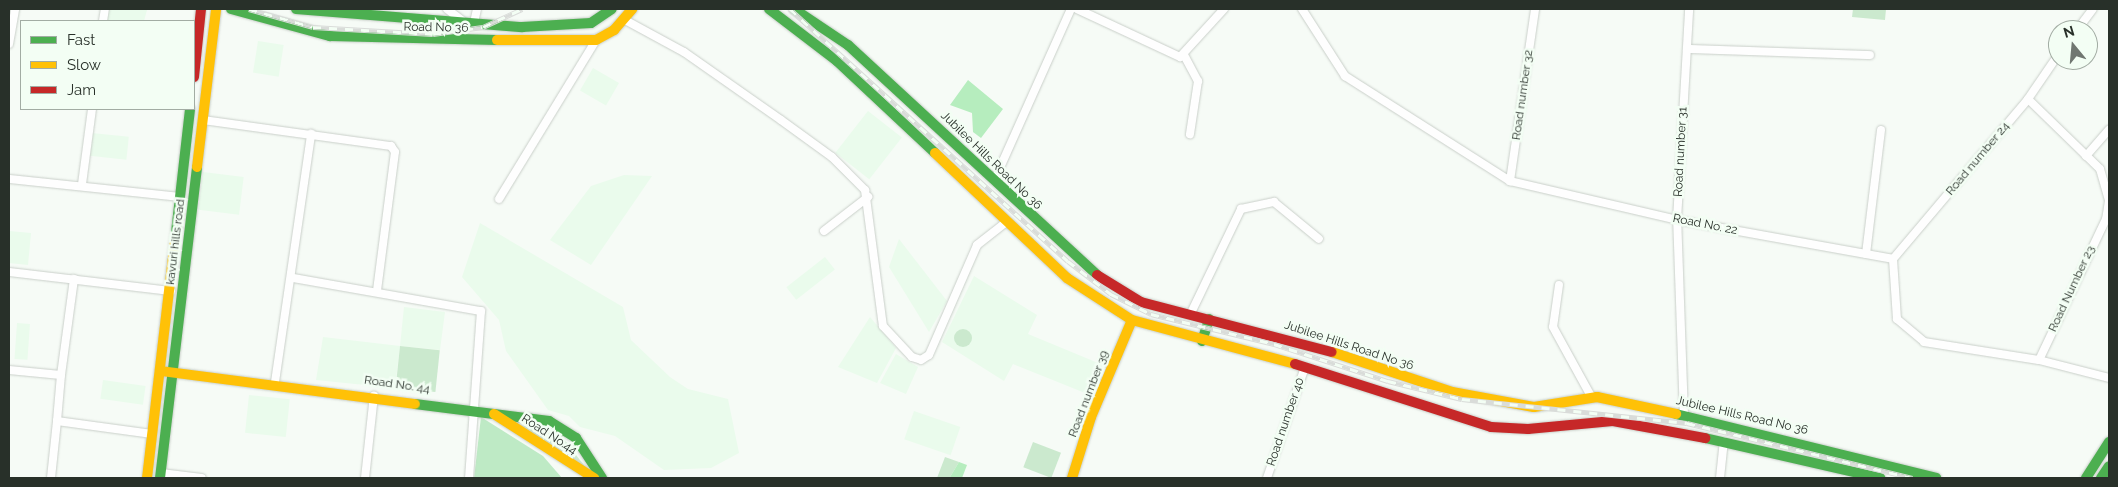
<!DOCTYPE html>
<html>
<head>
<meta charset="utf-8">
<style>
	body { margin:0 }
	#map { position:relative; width:2118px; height:487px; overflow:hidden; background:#f6fbf6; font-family:Raleway,sans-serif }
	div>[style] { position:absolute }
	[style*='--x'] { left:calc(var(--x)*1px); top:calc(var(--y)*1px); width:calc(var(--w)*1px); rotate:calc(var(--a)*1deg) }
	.built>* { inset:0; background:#eafbec; transform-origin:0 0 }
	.green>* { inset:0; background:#cbe9ce; transform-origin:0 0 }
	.round { border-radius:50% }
	.forest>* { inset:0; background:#beeac5 }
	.water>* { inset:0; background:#b6edbe }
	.roads { filter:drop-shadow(0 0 1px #c9cfc9) drop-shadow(0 0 1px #c9cfc9) }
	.street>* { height:8px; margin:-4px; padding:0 4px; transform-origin:4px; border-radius:4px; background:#fefefe }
	.fast>* { height:10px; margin:-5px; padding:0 5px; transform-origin:5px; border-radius:5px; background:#4caf50 }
	.slow>* { height:10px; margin:-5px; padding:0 5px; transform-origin:5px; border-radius:5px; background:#ffc107 }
	.jam>* { height:10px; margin:-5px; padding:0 5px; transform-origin:5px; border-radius:5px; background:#c62828 }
	.rail>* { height:4.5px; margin-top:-2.25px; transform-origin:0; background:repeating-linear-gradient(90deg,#f3fef4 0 8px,#d9dcd9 0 16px); box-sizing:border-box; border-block:1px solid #d9dcd9 }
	span { translate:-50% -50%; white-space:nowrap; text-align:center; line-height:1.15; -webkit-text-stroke:5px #f3fef4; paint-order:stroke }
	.street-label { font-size:12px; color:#283029 }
	.frame { position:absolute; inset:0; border:10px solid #283029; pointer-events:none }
	.legend { position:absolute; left:20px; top:20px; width:175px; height:90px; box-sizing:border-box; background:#f3fef4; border:1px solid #a2aca3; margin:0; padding:6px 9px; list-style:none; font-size:15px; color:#283029 }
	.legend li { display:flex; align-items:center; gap:10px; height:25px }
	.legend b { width:25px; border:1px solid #a2aca3 }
	.north { position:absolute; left:2048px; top:20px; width:50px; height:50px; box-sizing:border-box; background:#f3fef4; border:1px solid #a2aca3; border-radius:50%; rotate:343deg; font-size:14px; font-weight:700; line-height:20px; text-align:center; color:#283029 }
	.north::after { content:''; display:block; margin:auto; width:18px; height:22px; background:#707771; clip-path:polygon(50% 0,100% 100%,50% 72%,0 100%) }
</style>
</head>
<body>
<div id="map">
	<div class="built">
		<i style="clip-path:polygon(108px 9px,122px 9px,147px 10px,144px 21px,106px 21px)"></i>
		<i style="left:258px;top:41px;width:26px;height:32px;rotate:9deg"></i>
		<i style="left:593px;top:68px;width:30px;height:26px;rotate:30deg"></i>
		<i style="left:868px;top:111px;width:43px;height:53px;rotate:38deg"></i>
		<i style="left:92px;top:133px;width:37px;height:23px;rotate:6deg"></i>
		<i style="left:203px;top:172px;width:41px;height:38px;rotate:7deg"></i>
		<i style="clip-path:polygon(624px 175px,652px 176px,591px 265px,550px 240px,591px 186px)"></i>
		<i style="clip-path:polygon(480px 223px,623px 307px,631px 340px,670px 377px,688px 389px,728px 399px,739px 453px,711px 468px,664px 470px,615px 436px,580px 427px,569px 416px,548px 410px,506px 351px,499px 320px,462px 277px)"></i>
		<i style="clip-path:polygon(9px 231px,31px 233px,28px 265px,9px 263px)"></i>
		<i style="clip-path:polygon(899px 239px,947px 301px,929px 332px,889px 267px)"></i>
		<i style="left:825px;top:257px;width:16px;height:49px;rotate:52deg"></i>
		<i style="clip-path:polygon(974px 276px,1037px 315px,1028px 334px,1103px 365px,1090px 395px,1013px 364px,1004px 381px,942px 342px)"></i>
		<i style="clip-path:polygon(404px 307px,445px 312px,440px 350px,400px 346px,395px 388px,316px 380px,323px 337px,400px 346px)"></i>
		<i style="clip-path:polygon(870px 317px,896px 348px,877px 383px,838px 367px)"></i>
		<i style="left:17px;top:323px;width:13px;height:36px;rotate:4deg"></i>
		<i style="clip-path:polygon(896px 354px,918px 367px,906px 394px,880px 383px)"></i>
		<i style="left:103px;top:380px;width:43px;height:19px;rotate:8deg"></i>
		<i style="left:249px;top:395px;width:41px;height:38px;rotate:6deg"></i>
		<i style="left:914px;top:411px;width:49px;height:30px;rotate:19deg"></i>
	</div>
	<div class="green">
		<i style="clip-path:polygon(1853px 9px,1886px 9px,1885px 20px,1852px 17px)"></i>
		<i class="round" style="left:954px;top:329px;width:18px;height:18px"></i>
		<i style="left:400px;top:346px;width:40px;height:42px;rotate:6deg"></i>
		<i style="clip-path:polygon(516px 424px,560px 434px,586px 468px)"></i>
		<i style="left:1033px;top:442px;width:30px;height:27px;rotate:21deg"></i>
		<i style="clip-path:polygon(945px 457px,959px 462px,950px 477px,954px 478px,937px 478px)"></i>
	</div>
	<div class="forest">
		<i style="clip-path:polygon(481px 417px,543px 456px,562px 478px,474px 478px)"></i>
	</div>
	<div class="water">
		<i style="clip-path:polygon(968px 80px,1003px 109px,981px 138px,973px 132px,972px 113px,950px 105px)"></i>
		<i style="clip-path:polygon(959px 462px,967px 465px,962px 478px,950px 477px)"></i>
	</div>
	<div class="roads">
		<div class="street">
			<i style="--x:447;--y:9;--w:21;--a:37"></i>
			<i style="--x:1077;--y:9;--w:114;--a:25"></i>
			<i style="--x:1180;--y:57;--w:65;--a:-47.5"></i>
			<i style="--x:1302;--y:9;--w:80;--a:57.3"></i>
			<i style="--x:1345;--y:76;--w:196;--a:32.5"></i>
			<i style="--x:1510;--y:181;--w:171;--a:13.1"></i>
			<i style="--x:1677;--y:220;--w:219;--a:10.2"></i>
			<i style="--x:1893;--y:259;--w:60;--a:86.2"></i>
			<i style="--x:1897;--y:319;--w:35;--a:40"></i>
			<i style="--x:1924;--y:342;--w:116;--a:8.9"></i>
			<i style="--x:2039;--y:360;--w:72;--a:14.4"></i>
			<i style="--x:625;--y:20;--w:67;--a:28.5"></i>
			<i style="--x:684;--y:52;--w:118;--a:35"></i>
			<i style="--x:781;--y:120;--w:63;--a:36"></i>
			<i style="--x:832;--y:157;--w:47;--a:45"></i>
			<i style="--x:865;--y:190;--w:137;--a:82.5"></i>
			<i style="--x:883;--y:326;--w:42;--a:46.9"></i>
			<i style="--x:912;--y:357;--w:9;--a:18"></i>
			<i style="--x:921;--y:360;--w:9;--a:-32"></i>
			<i style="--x:929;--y:355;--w:120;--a:-66.4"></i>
			<i style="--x:977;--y:245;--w:37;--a:-38"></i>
			<i style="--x:103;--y:21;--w:12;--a:-81"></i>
			<i style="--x:474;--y:23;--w:14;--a:-78"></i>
			<i style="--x:2077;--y:30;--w:26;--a:-53"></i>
			<i style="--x:9;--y:44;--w:36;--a:-80"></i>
			<i style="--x:1687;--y:49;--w:183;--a:1.9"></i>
			<i style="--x:1184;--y:55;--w:30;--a:62"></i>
			<i style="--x:1198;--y:81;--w:54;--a:98.6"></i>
			<i style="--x:2028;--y:99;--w:100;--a:44.2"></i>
			<i style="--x:2100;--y:169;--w:33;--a:74"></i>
			<i style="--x:2109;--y:201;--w:18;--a:99"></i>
			<i style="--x:2106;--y:219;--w:156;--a:115.4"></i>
			<i style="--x:203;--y:120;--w:190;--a:7.9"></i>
			<i style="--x:391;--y:146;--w:7;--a:56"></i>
			<i style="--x:395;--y:152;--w:139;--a:97.4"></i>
			<i style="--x:2086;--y:156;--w:35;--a:-49"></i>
			<i style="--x:9;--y:179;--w:173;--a:6"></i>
			<i style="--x:994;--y:181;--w:188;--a:-65.9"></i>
			<i style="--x:1510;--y:181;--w:174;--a:-81.7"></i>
			<i style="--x:82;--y:184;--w:76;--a:-82.4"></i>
			<i style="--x:499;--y:199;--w:186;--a:-58.6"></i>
			<i style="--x:824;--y:231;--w:56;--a:-37.7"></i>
			<i style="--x:1866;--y:254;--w:125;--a:-83.1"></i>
			<i style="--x:1893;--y:259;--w:209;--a:-49.8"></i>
			<i style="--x:2028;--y:99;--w:53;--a:-55.7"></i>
			<i style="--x:9;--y:272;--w:163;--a:6.7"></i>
			<i style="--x:293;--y:278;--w:191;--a:10"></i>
			<i style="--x:481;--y:311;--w:167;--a:94.1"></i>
			<i style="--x:1559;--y:285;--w:42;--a:98.1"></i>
			<i style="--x:1553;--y:327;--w:81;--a:61.2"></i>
			<i style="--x:1190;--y:315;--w:118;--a:-64.3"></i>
			<i style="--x:1241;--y:209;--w:34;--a:-12"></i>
			<i style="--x:1274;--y:202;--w:58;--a:39.4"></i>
			<i style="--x:9;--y:370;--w:52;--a:5.5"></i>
			<i style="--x:61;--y:375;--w:46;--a:95"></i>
			<i style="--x:57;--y:421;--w:96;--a:7.8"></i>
			<i style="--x:61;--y:375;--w:97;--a:-82.3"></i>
			<i style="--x:275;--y:382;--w:251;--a:-81.7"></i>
			<i style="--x:1684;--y:416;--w:196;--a:-92"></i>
			<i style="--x:1677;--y:220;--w:211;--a:-86.7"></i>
			<i style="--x:161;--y:473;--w:41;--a:7"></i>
			<i style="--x:51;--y:478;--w:57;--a:-84"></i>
			<i style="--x:365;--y:478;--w:83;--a:-83.8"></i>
			<i style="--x:1267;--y:478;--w:117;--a:-71.1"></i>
			<i style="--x:1720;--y:478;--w:37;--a:-84"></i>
		</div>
		<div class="fast">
			<i style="--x:231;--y:9;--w:103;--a:15.3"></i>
			<i style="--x:330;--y:36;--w:167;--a:1.4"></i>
			<i style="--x:296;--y:9;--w:227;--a:4.6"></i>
			<i style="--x:522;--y:27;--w:69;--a:-3.3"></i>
			<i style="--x:591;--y:23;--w:25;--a:-34"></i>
			<i style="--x:769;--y:9;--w:86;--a:37.4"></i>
			<i style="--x:837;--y:61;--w:134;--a:43.2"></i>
			<i style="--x:794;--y:9;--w:65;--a:33.7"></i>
			<i style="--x:848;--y:45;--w:339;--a:42.7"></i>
			<i style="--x:175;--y:241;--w:133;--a:-83.5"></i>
			<i style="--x:1202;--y:341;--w:23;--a:-72"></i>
			<i style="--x:415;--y:404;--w:135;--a:7.2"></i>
			<i style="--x:549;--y:421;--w:32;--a:32"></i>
			<i style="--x:576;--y:438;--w:48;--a:57"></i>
			<i style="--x:1676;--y:414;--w:268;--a:13.8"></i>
			<i style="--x:1705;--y:438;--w:180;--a:12.9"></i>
			<i style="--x:160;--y:478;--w:313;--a:-83.2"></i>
			<i style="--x:2086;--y:478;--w:43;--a:-57.4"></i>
			<i style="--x:2101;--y:478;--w:14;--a:-56"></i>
		</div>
		<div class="slow">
			<i style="--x:497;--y:40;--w:99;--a:0"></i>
			<i style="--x:596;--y:40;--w:21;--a:-29"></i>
			<i style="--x:614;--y:30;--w:28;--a:-49"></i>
			<i style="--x:935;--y:153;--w:182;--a:43.4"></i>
			<i style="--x:1067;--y:278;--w:77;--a:32.9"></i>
			<i style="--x:1132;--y:320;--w:169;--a:15.1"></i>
			<i style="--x:197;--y:167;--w:159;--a:-83.1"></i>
			<i style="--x:1332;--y:352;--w:126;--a:18.4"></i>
			<i style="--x:1452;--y:392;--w:83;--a:10.4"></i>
			<i style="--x:1534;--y:407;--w:64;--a:-9"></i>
			<i style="--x:1597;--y:397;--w:81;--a:12.1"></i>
			<i style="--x:161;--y:371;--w:256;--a:7.4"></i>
			<i style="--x:494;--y:414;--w:119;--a:32.6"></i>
			<i style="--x:147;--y:478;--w:239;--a:-83.3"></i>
			<i style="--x:1072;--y:478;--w:64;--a:-72.7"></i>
			<i style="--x:1091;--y:417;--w:105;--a:-67.1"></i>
		</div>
		<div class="jam">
			<i style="--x:194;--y:77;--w:68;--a:-84.1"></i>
			<i style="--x:1097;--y:275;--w:52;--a:31.5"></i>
			<i style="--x:1141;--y:302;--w:197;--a:14.7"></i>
			<i style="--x:1295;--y:364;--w:206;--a:17.8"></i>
			<i style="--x:1491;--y:427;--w:37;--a:3"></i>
			<i style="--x:1528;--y:429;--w:85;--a:-5.4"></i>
			<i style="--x:1613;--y:421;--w:94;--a:10.5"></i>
		</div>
	</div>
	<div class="rail">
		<i style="--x:249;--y:9;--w:66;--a:15.7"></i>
		<i style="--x:313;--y:27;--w:120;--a:3.3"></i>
		<i style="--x:433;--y:34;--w:50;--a:-8"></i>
		<i style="--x:483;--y:27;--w:43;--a:-24.8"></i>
		<i style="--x:790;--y:9;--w:375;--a:42.2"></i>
		<i style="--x:1068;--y:261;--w:54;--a:37.5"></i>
		<i style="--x:1111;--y:294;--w:45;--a:26.6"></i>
		<i style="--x:1151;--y:314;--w:127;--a:13.7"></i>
		<i style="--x:1274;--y:344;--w:120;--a:18"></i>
		<i style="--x:1388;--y:381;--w:76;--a:13.7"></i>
		<i style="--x:1462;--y:399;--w:226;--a:6.1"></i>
		<i style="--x:1687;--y:423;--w:232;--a:13.7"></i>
	</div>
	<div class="street-label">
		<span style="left:436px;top:28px;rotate:1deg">Road No 36</span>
		<span style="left:1523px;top:95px;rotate:-82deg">Road number 32</span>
		<span style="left:1681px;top:152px;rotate:-87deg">Road number 31</span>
		<span style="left:1978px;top:159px;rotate:-50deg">Road number 24</span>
		<span style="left:991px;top:161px;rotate:44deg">Jubilee Hills Road No 36</span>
		<span style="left:1705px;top:225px;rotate:11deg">Road No. 22</span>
		<span style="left:176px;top:242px;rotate:-83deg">kavuri hills road</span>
		<span style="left:2072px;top:289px;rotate:-65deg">Road Number 23</span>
		<span style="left:1349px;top:346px;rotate:18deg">Jubilee Hills Road No 36</span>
		<span style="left:397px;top:385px;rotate:8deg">Road No. 44</span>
		<span style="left:1089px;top:394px;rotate:-69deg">Road number 39</span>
		<span style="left:1742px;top:416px;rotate:13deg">Jubilee Hills Road No 36</span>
		<span style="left:1286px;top:422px;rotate:-71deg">Road number 40</span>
		<span style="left:549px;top:435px;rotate:33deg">Road No.44</span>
	</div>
	<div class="frame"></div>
	<ul class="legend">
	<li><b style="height:6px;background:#4caf50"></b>Fast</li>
	<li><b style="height:6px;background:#ffc107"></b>Slow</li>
	<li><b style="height:6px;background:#c62828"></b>Jam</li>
	</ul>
	<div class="north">N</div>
</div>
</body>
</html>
